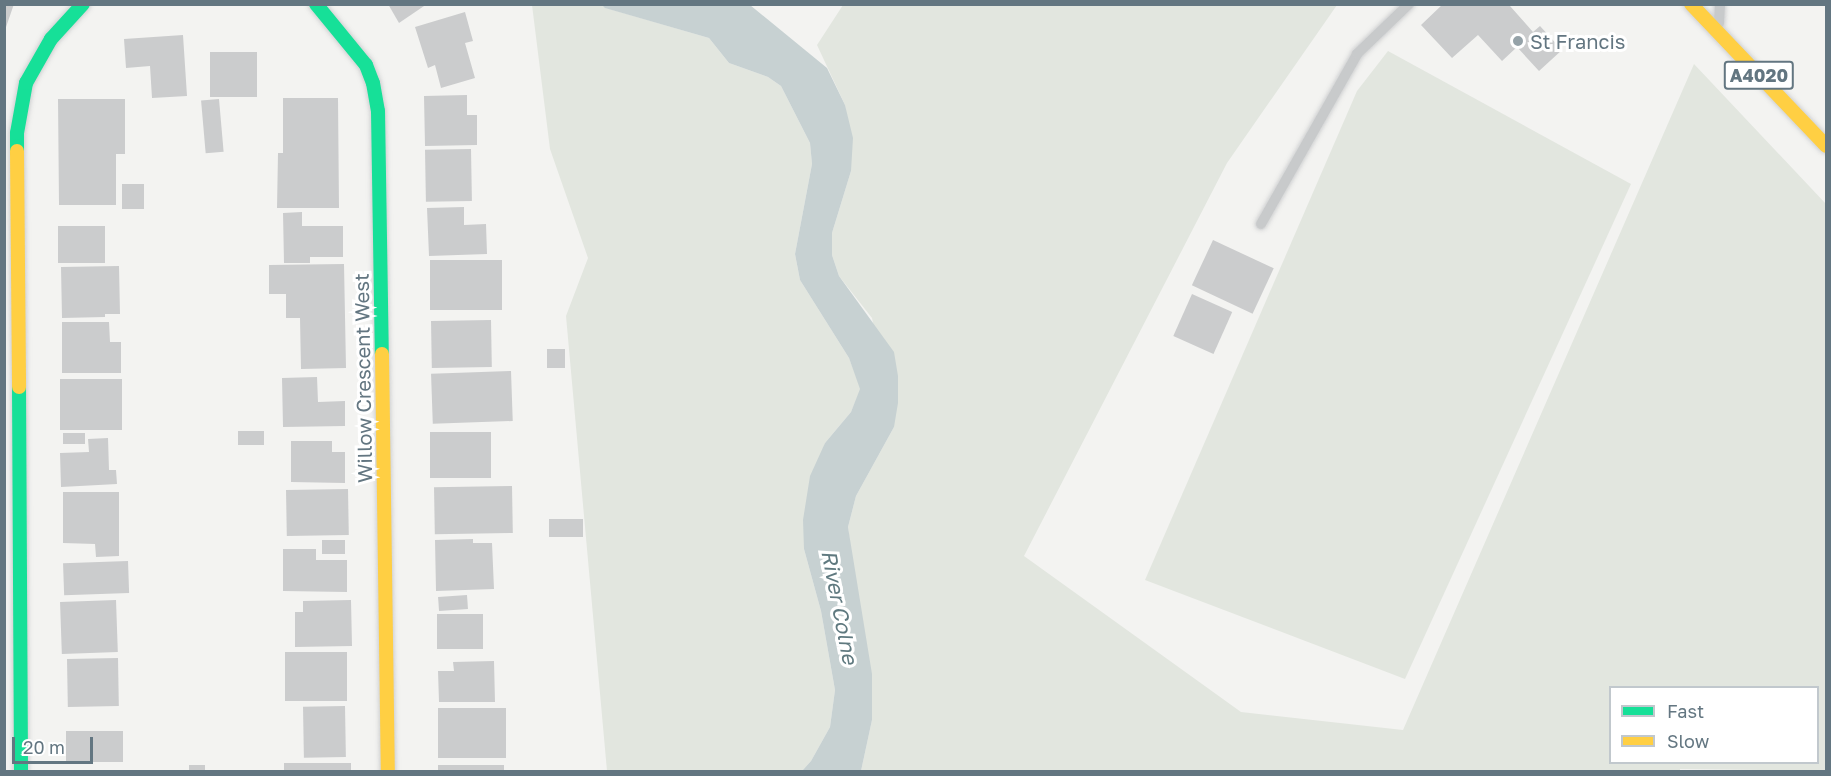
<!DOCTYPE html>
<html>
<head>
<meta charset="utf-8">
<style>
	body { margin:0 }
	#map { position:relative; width:1831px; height:776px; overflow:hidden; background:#f3f3f1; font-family:"Golos Text",sans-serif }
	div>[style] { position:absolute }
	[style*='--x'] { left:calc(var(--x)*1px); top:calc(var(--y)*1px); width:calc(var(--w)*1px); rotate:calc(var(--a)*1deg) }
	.green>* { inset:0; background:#e2e6df }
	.water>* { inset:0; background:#c7d1d2 }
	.building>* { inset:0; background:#cbcccd; transform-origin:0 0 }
	.roads { filter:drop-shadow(0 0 2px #d0d1d2) drop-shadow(0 0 2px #d0d1d2) }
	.lane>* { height:10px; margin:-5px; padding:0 5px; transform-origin:5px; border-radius:5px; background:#c8cacb }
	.fast>* { height:14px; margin:-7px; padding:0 7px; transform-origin:7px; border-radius:7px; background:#16e098 }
	.slow>* { height:14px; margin:-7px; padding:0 7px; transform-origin:7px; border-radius:7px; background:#ffcf43 }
	.dots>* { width:16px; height:16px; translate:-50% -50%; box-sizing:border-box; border:3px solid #fff; border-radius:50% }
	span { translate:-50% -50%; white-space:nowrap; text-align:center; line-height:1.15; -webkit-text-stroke:6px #fff; paint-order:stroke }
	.shield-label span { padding:2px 4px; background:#fff; border:2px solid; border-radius:4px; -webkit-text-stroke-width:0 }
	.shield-label { font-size:18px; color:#637681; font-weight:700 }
	.poi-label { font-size:20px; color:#637681 }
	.left { translate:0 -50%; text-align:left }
	.street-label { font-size:20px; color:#637681 }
	.water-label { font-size:21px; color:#5f797f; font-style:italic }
	.frame { position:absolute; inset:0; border:6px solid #637681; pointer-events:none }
	.legend { position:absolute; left:1609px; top:686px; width:210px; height:78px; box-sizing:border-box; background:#fff; border:2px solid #c1c8cd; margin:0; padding:8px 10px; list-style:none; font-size:18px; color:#637681 }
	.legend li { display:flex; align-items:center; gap:12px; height:30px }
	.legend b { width:30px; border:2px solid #c1c8cd }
	.scale { position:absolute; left:12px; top:737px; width:81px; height:27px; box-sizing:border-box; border:3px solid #637681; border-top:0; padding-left:8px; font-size:18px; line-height:21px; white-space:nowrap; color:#637681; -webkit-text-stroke:4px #fff; paint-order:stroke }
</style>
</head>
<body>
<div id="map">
	<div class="green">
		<i style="clip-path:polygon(532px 5px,602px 5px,606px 8px,709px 38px,729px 63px,768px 77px,781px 86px,810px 143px,812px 164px,795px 254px,800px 280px,849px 358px,861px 389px,851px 412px,825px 443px,804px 549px,821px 611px,835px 690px,830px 727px,811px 761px,802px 771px,607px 771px,566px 316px,588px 258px,550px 149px)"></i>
		<i style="clip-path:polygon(evenodd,843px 5px,1337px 5px,1227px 163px,1024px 556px,1241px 712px,1403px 730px,1694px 64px,1826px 204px,1826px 771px,1680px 769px,1680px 772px,861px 771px,872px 720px,848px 527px,856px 496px,894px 427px,872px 318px,839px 276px,832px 255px,832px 233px,851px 171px,845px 105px,817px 45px,843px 5px,1610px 688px,1818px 688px,1818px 762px,1610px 762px,1610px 688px)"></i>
		<i style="clip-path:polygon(1388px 51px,1631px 184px,1405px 679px,1145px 580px,1357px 91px)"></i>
	</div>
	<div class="water">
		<i style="clip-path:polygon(602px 5px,750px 5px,827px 68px,845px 105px,853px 138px,851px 171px,832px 233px,832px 255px,839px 276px,894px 352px,898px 376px,898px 403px,894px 427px,856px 496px,848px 527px,872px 674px,872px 720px,861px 771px,802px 771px,811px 761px,830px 727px,835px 690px,821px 611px,804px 549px,803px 520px,810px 476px,825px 443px,851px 412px,860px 389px,849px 358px,800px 280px,795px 254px,812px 164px,810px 143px,781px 86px,768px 77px,729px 63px,709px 38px,605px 8px)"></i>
	</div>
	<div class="building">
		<i style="clip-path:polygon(4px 4px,14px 4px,5px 30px,4px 30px)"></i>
		<i style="clip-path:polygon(388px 4px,427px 4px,399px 23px)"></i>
		<i style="clip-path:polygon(1443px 4px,1512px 4px,1510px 6px,1533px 32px,1540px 26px,1562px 50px,1539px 71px,1517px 47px,1502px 61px,1478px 35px,1452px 58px,1421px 25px)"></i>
		<i style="clip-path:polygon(465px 12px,473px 41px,465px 43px,475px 78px,441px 88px,435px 65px,428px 68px,415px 27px)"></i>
		<i style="clip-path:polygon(183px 35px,187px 96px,152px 98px,150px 66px,126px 68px,124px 39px)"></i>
		<i style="left:210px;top:52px;width:47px;height:45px"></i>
		<i style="clip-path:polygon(467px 95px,467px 115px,477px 115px,477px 145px,425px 146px,424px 96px)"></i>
		<i style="clip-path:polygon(283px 98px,338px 98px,339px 208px,277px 208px,278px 153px,283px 153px)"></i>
		<i style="clip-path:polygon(58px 99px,125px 99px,125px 154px,116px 154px,116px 205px,59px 205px)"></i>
		<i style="left:219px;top:99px;width:53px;height:18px;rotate:85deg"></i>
		<i style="left:471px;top:149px;width:52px;height:46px;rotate:89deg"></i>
		<i style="left:144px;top:184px;width:25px;height:22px;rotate:90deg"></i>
		<i style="clip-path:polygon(464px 207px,464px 225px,486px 224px,487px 254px,429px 256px,427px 208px)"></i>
		<i style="clip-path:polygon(302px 212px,302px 226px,343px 226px,343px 257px,310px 257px,310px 263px,284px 263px,283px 213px)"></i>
		<i style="left:58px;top:226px;width:47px;height:37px"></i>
		<i style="left:1213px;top:240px;width:67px;height:50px;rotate:25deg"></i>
		<i style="left:502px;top:260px;width:50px;height:72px;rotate:90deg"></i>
		<i style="clip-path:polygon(344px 264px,346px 368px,301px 369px,300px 318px,286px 318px,286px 294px,269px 294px,269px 265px)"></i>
		<i style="clip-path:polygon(119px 266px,120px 314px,105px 314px,105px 317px,62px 318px,61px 267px)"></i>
		<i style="left:1192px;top:294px;width:44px;height:46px;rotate:24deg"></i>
		<i style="left:491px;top:320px;width:47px;height:60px;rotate:89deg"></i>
		<i style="clip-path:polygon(62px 322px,109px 322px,110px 342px,121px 342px,121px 373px,62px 373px)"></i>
		<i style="left:547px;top:349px;width:18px;height:19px"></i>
		<i style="left:511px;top:371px;width:50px;height:80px;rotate:88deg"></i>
		<i style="clip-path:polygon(317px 377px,318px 402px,345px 401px,345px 426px,283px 427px,282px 378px)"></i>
		<i style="left:122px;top:379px;width:51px;height:62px;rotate:90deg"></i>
		<i style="left:238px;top:431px;width:26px;height:14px"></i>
		<i style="left:491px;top:432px;width:46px;height:61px;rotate:90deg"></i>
		<i style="left:85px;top:433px;width:11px;height:22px;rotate:90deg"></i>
		<i style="clip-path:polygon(108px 438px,109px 470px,116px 470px,117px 484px,61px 487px,60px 453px,89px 452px,88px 439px)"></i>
		<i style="clip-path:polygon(291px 441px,332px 441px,332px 452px,345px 452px,345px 483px,291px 482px)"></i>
		<i style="left:512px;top:486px;width:47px;height:78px;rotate:89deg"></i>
		<i style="left:348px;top:489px;width:46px;height:62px;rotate:89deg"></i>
		<i style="clip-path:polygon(63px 492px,119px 492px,119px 556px,96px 557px,95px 544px,63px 543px)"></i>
		<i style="left:549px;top:519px;width:34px;height:18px"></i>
		<i style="clip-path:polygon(473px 539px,473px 543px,492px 543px,494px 589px,436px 591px,435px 540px)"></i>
		<i style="left:322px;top:540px;width:23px;height:14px"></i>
		<i style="clip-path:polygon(283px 549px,316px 549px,316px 560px,347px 560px,347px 592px,283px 591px)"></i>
		<i style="left:128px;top:561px;width:32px;height:65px;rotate:88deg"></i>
		<i style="left:467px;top:595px;width:14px;height:29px;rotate:86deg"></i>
		<i style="left:116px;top:600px;width:52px;height:56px;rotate:88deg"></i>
		<i style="clip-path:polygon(351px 600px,352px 646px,295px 647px,295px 612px,303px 612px,303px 601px)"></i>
		<i style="left:437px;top:614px;width:46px;height:35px"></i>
		<i style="left:285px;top:652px;width:62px;height:49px"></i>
		<i style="left:118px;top:658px;width:48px;height:51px;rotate:89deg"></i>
		<i style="clip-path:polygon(494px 661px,495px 702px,439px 702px,438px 671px,454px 671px,453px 662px)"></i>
		<i style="left:345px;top:706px;width:51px;height:42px;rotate:89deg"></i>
		<i style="left:438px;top:708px;width:68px;height:50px"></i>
		<i style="left:66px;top:731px;width:57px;height:31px"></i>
		<i style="left:284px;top:763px;width:67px;height:9px"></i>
		<i style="left:189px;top:765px;width:16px;height:7px"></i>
		<i style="left:438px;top:765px;width:66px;height:7px"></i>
	</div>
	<div class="roads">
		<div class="lane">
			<i style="--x:1719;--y:23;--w:19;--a:-87"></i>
			<i style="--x:1261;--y:224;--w:195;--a:-60.5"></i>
			<i style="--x:1357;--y:54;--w:72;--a:-43.9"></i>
		</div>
		<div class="fast">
			<i style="--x:316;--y:4;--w:79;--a:50.7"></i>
			<i style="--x:366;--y:65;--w:19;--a:69"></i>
			<i style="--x:373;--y:83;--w:28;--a:80"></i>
			<i style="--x:378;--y:111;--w:243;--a:89.1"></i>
			<i style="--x:17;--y:151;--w:18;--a:-90"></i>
			<i style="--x:17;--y:133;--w:51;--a:-79.8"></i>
			<i style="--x:26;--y:83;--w:51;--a:-60.4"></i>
			<i style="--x:51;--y:39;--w:47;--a:-47.6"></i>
			<i style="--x:19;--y:387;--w:385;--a:89.7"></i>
		</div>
		<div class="slow">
			<i style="--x:1691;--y:4;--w:196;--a:46.4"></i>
			<i style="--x:17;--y:151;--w:236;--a:89.5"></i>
			<i style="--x:382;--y:354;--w:418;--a:89.2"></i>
		</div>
	</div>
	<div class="dots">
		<i style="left:1518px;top:41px;background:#95a2a8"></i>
	</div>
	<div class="shield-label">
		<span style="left:1759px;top:75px">A4020</span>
	</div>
	<div class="poi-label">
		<span class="left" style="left:1530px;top:41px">St Francis</span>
	</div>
	<div class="street-label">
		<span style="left:363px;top:378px;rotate:-91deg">Willow Crescent West</span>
	</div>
	<div class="water-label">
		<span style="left:840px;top:607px;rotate:79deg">River Colne</span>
	</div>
	<div class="frame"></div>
	<ul class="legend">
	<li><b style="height:8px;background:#16e098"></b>Fast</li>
	<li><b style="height:8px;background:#ffcf43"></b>Slow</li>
	</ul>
	<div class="scale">20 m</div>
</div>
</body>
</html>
